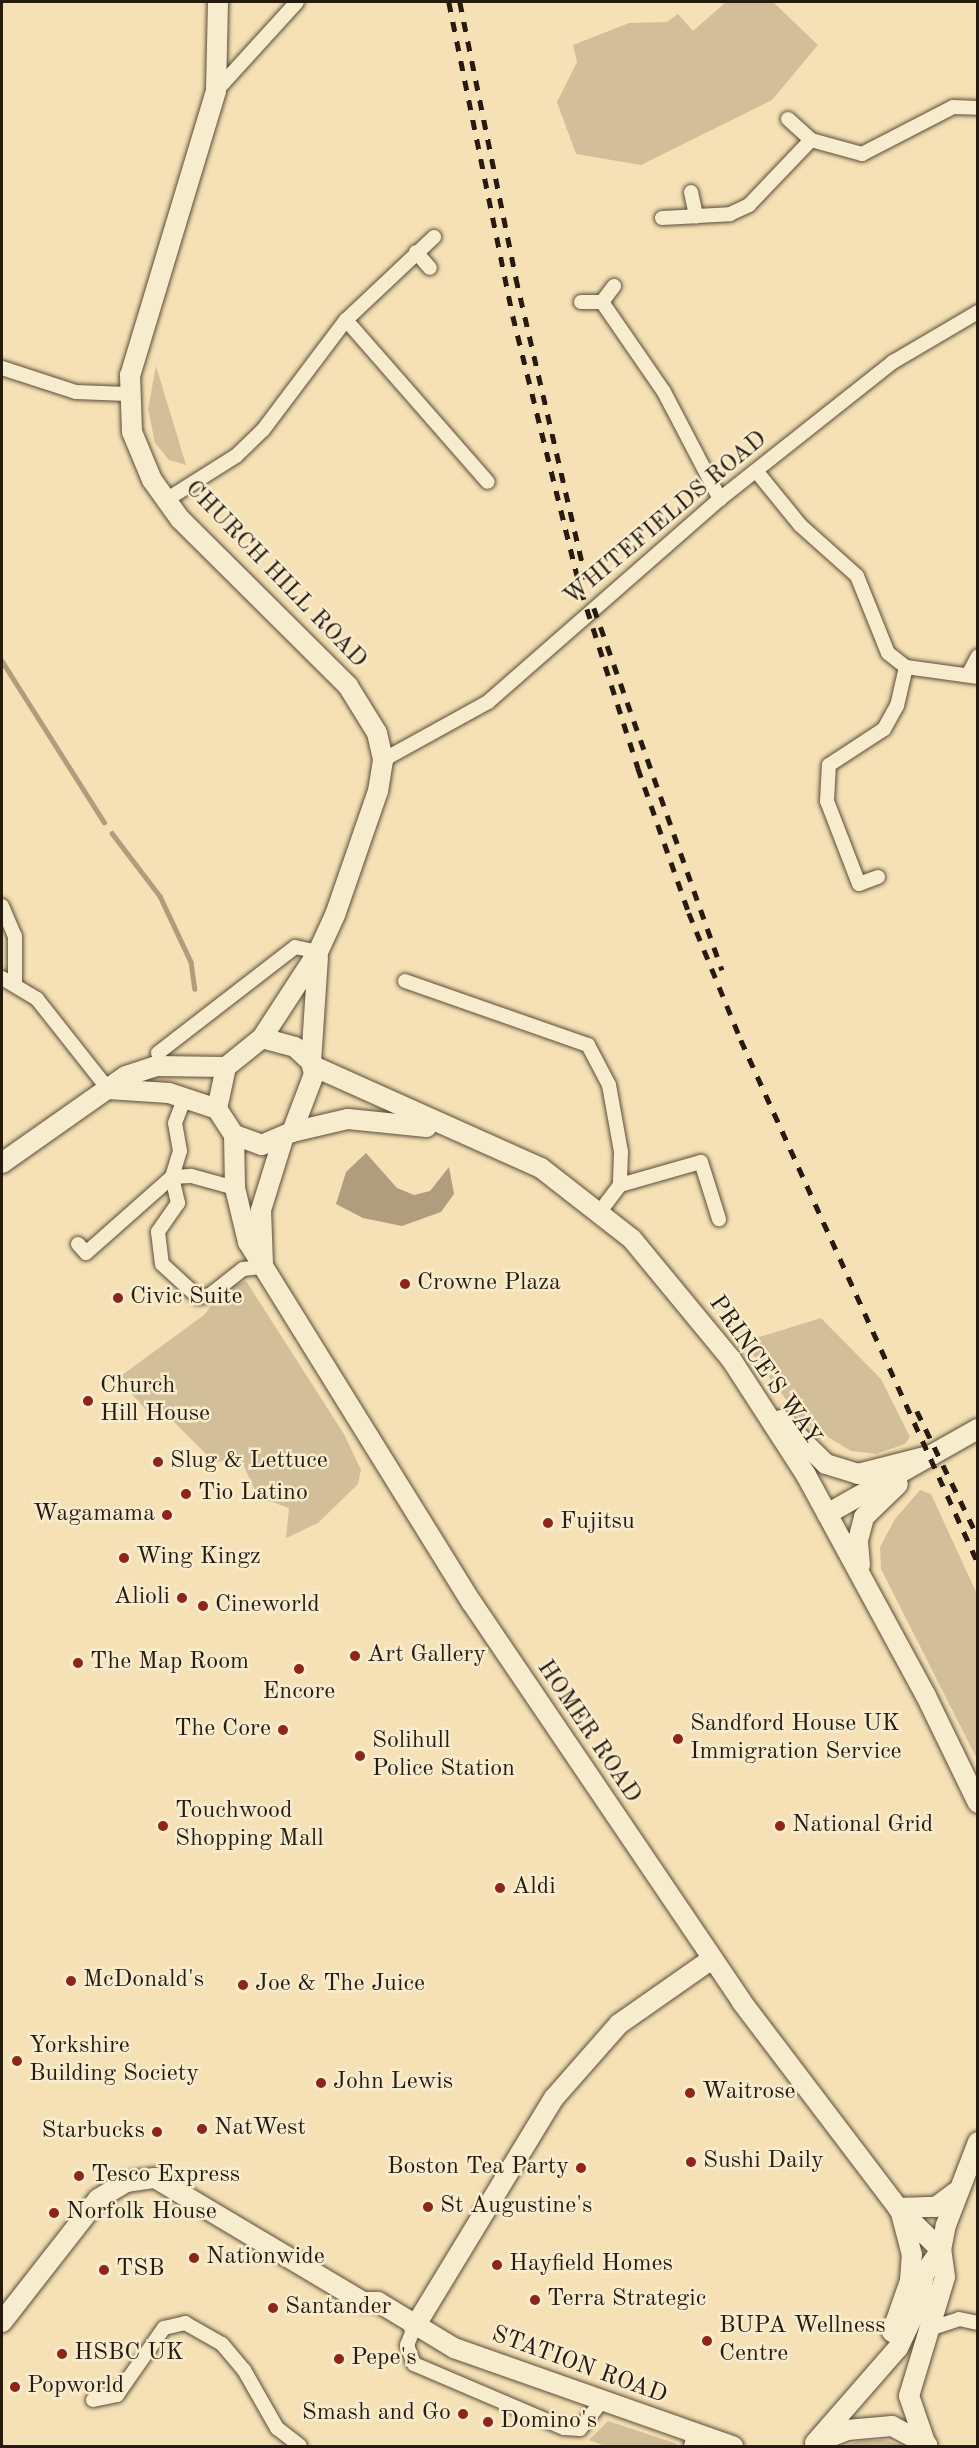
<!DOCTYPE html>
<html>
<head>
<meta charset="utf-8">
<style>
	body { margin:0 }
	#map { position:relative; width:979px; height:2448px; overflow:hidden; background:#f5e1b5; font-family:"Old Standard TT",serif }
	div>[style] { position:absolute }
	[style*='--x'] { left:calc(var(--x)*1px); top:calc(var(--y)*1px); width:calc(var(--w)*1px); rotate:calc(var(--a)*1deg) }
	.green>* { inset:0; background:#d2bf99 }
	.water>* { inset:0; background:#af9d7d }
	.stream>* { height:4.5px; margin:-2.25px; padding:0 2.25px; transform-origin:2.25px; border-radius:2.25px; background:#af9d7d }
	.roads { filter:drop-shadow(0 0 2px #5a4c39) drop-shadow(0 0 2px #5a4c39) }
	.street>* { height:14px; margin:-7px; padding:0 7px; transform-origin:7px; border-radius:7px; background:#f8eccf }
	.secondary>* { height:20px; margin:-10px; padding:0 10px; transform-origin:10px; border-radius:10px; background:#f8eccf }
	.rail>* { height:4.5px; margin-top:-2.25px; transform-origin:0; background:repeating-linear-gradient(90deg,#271a10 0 10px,transparent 0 20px) }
	.dots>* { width:16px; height:16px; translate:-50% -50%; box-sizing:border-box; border:3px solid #f8eccf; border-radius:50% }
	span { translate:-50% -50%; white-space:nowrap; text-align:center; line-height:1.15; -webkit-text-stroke:5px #f8eccf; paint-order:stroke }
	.street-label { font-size:24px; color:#271a10 }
	.poi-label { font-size:24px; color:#271a10 }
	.left { translate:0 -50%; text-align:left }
	.right { translate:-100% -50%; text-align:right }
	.frame { position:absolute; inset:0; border:3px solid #271a10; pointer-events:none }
</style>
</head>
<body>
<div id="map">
	<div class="green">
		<i style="clip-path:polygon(726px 2px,773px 2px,818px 45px,772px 100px,641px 165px,576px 154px,557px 102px,577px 62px,573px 45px,629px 23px,667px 22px,678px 14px,693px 31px)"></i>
		<i style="clip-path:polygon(156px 366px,186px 465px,169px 460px,155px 443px,148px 409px)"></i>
		<i style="clip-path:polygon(246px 1281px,344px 1434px,361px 1470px,358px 1484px,318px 1523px,286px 1538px,289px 1508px,258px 1497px,241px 1460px,214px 1462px,162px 1410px,148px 1423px,146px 1410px,118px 1378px,204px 1315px,224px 1289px)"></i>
		<i style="clip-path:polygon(821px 1318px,881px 1379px,910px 1437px,905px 1444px,876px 1454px,851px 1451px,803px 1422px,743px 1342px)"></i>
		<i style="clip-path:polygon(920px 1490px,931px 1494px,977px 1594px,977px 1759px,881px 1569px,880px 1547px,895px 1519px)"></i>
		<i style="clip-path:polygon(608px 2421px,677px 2444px,676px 2446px,605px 2446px,589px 2440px)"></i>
		<i style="clip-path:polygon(885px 2440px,905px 2446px,844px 2446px,859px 2441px)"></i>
	</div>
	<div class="water">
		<i style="clip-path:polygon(366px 1153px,397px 1188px,414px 1195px,430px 1191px,449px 1167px,454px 1194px,441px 1212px,402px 1226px,363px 1218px,336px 1204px,346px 1172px)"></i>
	</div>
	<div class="stream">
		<i style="--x:2;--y:661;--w:191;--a:57.6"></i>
		<i style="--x:112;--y:833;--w:79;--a:52.7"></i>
		<i style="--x:160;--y:896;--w:73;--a:64.8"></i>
		<i style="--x:191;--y:962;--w:27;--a:82"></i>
	</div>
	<div class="roads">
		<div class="street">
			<i style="--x:216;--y:91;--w:120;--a:-47.7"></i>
			<i style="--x:788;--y:119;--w:31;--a:42"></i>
			<i style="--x:691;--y:192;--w:25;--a:78"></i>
			<i style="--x:696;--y:216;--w:34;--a:-3"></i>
			<i style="--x:730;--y:214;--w:21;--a:-25"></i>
			<i style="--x:749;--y:205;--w:90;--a:-46.4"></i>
			<i style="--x:811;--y:140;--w:53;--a:15.4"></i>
			<i style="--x:862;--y:154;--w:102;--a:-27.3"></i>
			<i style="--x:953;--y:107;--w:25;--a:2"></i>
			<i style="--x:662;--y:218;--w:34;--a:-3"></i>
			<i style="--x:416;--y:252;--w:21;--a:49"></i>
			<i style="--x:581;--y:302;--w:21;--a:0"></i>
			<i style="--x:602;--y:302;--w:20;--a:-53"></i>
			<i style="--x:602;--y:302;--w:109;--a:55.4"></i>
			<i style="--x:664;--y:392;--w:121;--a:62.4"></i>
			<i style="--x:346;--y:320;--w:121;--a:-43.3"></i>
			<i style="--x:2;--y:368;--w:78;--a:18"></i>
			<i style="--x:76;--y:392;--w:52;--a:2.2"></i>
			<i style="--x:757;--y:472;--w:68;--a:50.9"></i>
			<i style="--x:800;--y:525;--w:76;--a:41.8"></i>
			<i style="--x:857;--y:576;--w:83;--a:68.1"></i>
			<i style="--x:888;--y:653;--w:23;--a:38"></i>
			<i style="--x:166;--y:500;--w:83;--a:-32.2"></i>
			<i style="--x:236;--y:456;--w:37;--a:-44"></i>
			<i style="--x:263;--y:430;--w:138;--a:-53"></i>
			<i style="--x:346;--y:320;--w:215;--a:48.8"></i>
			<i style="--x:969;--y:673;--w:19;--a:-62"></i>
			<i style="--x:383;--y:760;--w:120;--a:-28.9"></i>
			<i style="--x:488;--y:702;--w:308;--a:-41.2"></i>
			<i style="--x:720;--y:499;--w:221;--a:-38.4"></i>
			<i style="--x:893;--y:362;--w:99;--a:-30.5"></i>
			<i style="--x:878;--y:877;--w:20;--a:160"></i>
			<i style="--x:859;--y:884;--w:89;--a:-111.1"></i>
			<i style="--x:827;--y:801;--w:36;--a:-87"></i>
			<i style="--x:829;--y:765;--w:66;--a:-33.2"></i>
			<i style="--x:884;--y:729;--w:26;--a:-61"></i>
			<i style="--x:897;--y:706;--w:40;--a:-77"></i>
			<i style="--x:906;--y:667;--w:73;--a:7.9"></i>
			<i style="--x:2;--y:906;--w:33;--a:67"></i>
			<i style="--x:15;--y:936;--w:48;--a:90"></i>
			<i style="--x:2;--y:978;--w:41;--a:31"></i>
			<i style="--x:37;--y:999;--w:115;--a:51.7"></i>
			<i style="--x:405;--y:981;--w:194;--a:19.3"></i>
			<i style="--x:588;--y:1045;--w:45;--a:62.3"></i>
			<i style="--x:609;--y:1085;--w:68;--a:79.8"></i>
			<i style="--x:621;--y:1152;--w:33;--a:92"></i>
			<i style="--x:620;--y:1185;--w:31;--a:127"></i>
			<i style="--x:158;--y:1053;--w:173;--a:-37.7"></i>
			<i style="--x:295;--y:947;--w:24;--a:12"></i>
			<i style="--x:620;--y:1185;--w:84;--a:-15.9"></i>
			<i style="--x:701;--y:1162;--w:60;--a:72.5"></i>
			<i style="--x:235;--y:1188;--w:46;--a:-164.7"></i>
			<i style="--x:191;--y:1176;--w:19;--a:177"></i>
			<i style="--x:172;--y:1177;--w:27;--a:77"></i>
			<i style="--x:178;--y:1203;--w:35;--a:125"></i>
			<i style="--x:158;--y:1232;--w:32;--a:83"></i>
			<i style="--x:162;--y:1264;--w:49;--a:42.5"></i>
			<i style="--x:198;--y:1297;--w:12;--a:-9"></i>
			<i style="--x:210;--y:1295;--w:42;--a:-38.2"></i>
			<i style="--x:243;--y:1269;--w:20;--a:-6"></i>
			<i style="--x:78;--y:1244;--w:12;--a:48"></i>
			<i style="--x:86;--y:1253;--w:115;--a:-41.5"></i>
			<i style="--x:172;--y:1177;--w:27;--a:-73"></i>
			<i style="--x:180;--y:1151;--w:28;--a:-100"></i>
			<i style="--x:175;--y:1123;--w:28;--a:-69"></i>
			<i style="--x:414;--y:2328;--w:18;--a:112"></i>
			<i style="--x:407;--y:2345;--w:20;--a:70"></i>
			<i style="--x:414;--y:2364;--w:163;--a:23.1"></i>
			<i style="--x:564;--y:2428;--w:16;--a:4"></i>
			<i style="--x:580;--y:2429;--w:37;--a:-52"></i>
			<i style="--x:932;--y:2328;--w:28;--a:-18"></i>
			<i style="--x:959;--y:2319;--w:19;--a:12"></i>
			<i style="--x:93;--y:2400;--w:25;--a:-12"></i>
			<i style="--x:117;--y:2395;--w:82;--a:-55"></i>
			<i style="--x:164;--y:2328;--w:22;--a:-13"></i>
			<i style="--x:185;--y:2323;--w:43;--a:29.6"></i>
			<i style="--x:222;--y:2344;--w:34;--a:50"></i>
			<i style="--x:244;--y:2370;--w:67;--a:60.4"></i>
			<i style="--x:277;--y:2428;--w:29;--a:38"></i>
			<i style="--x:691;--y:2446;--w:11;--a:-75"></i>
		</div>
		<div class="secondary">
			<i style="--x:218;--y:2;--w:89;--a:91.3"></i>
			<i style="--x:216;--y:91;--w:297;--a:106.8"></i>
			<i style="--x:130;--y:375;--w:57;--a:88"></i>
			<i style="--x:132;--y:432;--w:52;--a:67.4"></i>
			<i style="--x:152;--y:480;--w:48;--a:54.3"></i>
			<i style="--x:180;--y:519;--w:237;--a:44.8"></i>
			<i style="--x:348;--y:686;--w:55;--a:58.3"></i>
			<i style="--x:377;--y:733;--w:28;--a:77"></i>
			<i style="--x:383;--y:760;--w:31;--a:99"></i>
			<i style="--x:378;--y:791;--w:131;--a:109.1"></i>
			<i style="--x:335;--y:915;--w:41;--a:114.7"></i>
			<i style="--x:318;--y:952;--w:103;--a:123.1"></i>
			<i style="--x:262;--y:1038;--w:34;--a:15"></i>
			<i style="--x:295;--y:1047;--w:22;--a:43"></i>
			<i style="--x:311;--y:1062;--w:12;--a:76"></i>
			<i style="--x:314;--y:1074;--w:62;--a:110.8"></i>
			<i style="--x:292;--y:1132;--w:33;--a:157"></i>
			<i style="--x:262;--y:1145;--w:30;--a:-160"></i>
			<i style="--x:234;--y:1135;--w:31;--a:-123"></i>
			<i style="--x:217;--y:1109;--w:43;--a:-77.9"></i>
			<i style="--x:226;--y:1067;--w:46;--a:-38.9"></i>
			<i style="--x:311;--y:1062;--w:105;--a:-86.2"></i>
			<i style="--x:313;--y:1066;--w:250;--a:24.1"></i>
			<i style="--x:541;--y:1168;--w:115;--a:38"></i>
			<i style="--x:632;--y:1239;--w:156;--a:50.5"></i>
			<i style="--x:731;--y:1359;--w:138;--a:57.1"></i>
			<i style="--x:806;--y:1475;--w:251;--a:61.5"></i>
			<i style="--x:926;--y:1696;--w:119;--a:64.1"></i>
			<i style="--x:108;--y:1089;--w:61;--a:3.8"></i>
			<i style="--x:169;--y:1093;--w:51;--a:18.4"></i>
			<i style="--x:292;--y:1132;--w:57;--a:-13.1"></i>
			<i style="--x:348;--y:1119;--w:79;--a:5.8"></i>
			<i style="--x:234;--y:1135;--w:53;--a:88.9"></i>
			<i style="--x:235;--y:1188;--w:56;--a:76.5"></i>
			<i style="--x:248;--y:1242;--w:425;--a:58.2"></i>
			<i style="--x:472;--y:1603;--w:480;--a:55.9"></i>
			<i style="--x:741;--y:2001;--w:260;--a:52.8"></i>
			<i style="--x:898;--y:2208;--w:60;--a:44.3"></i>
			<i style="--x:2;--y:1163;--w:151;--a:-35.1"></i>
			<i style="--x:126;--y:1076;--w:32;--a:-18"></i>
			<i style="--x:156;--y:1066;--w:70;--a:0.8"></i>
			<i style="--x:263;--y:1264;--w:54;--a:-92.1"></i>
			<i style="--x:261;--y:1210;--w:74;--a:-72.8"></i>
			<i style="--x:781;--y:1420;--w:63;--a:44.4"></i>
			<i style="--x:826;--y:1464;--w:34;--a:17"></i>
			<i style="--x:858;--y:1474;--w:76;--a:-14.4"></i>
			<i style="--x:827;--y:1514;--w:173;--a:-29.4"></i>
			<i style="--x:860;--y:1565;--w:25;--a:-95"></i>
			<i style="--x:858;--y:1540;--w:24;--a:-75"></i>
			<i style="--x:864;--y:1517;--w:47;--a:-44.1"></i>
			<i style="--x:898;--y:2208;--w:38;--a:-2"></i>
			<i style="--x:936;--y:2207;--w:25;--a:-37"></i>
			<i style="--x:2;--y:2322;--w:156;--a:-52"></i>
			<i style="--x:98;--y:2199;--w:33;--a:-31"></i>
			<i style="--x:126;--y:2182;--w:29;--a:-8"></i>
			<i style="--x:155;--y:2178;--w:242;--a:30.8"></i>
			<i style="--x:363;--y:2302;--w:15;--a:0"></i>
			<i style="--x:378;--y:2302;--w:89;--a:31.2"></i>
			<i style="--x:454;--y:2348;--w:296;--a:19.4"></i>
			<i style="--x:414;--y:2328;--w:269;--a:-58.7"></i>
			<i style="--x:554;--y:2098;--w:98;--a:-48.7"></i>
			<i style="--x:619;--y:2024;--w:113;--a:-35"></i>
			<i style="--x:892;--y:2332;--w:54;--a:-70.6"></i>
			<i style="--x:910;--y:2281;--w:26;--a:-86"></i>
			<i style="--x:912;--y:2255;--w:43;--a:-104.7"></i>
			<i style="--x:820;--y:2441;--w:29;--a:-22"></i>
			<i style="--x:847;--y:2430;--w:45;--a:-5.1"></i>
			<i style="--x:892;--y:2426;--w:40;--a:28"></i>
			<i style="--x:815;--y:2443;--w:126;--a:-48.9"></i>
			<i style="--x:898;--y:2348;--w:47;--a:-64.5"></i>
			<i style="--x:918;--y:2306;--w:33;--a:-79"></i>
			<i style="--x:924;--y:2274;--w:29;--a:-55"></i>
			<i style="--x:926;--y:2445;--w:52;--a:-109.1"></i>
			<i style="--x:909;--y:2396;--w:124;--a:-73.2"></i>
			<i style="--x:945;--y:2277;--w:27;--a:-98"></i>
			<i style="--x:941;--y:2250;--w:25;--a:-79"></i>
			<i style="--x:946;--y:2225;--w:89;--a:-68.9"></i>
		</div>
	</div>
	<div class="rail">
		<i style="--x:449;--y:2;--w:320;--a:78.5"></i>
		<i style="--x:513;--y:316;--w:282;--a:76.1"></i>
		<i style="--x:581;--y:590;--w:187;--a:72.2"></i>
		<i style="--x:638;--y:768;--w:154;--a:70.6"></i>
		<i style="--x:689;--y:913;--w:137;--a:67.7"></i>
		<i style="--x:741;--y:1040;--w:574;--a:65.62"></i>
		<i style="--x:460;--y:2;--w:282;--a:78.5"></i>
		<i style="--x:516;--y:278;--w:309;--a:76.9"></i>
		<i style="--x:594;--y:608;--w:384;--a:70.5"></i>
		<i style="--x:917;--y:1411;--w:140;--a:64.2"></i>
	</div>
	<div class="dots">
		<i style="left:405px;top:1284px;background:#8f2418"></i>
		<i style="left:118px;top:1298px;background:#8f2418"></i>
		<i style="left:88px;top:1401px;background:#8f2418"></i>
		<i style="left:158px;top:1462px;background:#8f2418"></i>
		<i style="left:186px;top:1494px;background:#8f2418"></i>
		<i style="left:167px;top:1515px;background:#8f2418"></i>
		<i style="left:548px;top:1523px;background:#8f2418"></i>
		<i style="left:124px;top:1558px;background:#8f2418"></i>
		<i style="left:182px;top:1598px;background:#8f2418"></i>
		<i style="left:203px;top:1606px;background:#8f2418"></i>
		<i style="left:355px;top:1656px;background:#8f2418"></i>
		<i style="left:78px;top:1663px;background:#8f2418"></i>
		<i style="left:299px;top:1669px;background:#8f2418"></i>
		<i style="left:283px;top:1730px;background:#8f2418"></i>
		<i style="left:678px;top:1739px;background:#8f2418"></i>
		<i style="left:360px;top:1756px;background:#8f2418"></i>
		<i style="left:163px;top:1826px;background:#8f2418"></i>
		<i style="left:780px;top:1826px;background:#8f2418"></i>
		<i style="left:500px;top:1888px;background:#8f2418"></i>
		<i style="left:71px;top:1981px;background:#8f2418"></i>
		<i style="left:243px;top:1985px;background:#8f2418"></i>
		<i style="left:17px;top:2061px;background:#8f2418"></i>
		<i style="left:321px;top:2083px;background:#8f2418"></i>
		<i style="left:690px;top:2093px;background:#8f2418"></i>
		<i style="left:202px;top:2129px;background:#8f2418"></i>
		<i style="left:157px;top:2132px;background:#8f2418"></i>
		<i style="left:691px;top:2162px;background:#8f2418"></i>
		<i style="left:581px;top:2168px;background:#8f2418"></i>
		<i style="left:79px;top:2176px;background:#8f2418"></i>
		<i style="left:428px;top:2207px;background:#8f2418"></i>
		<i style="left:54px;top:2213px;background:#8f2418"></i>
		<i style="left:194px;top:2258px;background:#8f2418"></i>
		<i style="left:497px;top:2265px;background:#8f2418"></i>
		<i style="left:104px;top:2270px;background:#8f2418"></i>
		<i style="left:535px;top:2300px;background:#8f2418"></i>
		<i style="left:273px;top:2308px;background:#8f2418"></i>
		<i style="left:707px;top:2341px;background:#8f2418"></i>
		<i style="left:62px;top:2354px;background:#8f2418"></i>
		<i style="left:339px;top:2359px;background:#8f2418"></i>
		<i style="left:15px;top:2387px;background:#8f2418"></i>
		<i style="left:463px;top:2414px;background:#8f2418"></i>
		<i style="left:488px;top:2422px;background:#8f2418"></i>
	</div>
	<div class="street-label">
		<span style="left:666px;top:519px;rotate:-40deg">WHITEFIELDS ROAD</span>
		<span style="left:275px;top:575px;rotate:46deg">CHURCH HILL ROAD</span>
		<span style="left:764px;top:1371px;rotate:55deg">PRINCE'S WAY</span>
		<span style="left:588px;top:1732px;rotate:56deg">HOMER ROAD</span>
		<span style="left:579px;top:2366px;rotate:20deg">STATION ROAD</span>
	</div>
	<div class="poi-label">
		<span class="left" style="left:417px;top:1284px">Crowne Plaza</span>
		<span class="left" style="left:130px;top:1298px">Civic Suite</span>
		<span class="left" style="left:100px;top:1401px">Church<br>Hill House</span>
		<span class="left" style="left:170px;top:1462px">Slug &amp; Lettuce</span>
		<span class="left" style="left:198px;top:1494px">Tio Latino</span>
		<span class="right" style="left:155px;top:1515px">Wagamama</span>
		<span class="left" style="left:560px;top:1523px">Fujitsu</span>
		<span class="left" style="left:136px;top:1558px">Wing Kingz</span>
		<span class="right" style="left:170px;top:1598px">Alioli</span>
		<span class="left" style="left:215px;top:1606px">Cineworld</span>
		<span class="left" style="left:367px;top:1656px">Art Gallery</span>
		<span class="left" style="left:90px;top:1663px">The Map Room</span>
		<span style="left:299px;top:1693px">Encore</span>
		<span class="left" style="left:690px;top:1739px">Sandford House UK<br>Immigration Service</span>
		<span class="right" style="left:271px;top:1730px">The Core</span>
		<span class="left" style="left:372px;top:1756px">Solihull<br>Police Station</span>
		<span class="left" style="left:175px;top:1826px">Touchwood<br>Shopping Mall</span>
		<span class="left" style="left:792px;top:1826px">National Grid</span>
		<span class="left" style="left:512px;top:1888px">Aldi</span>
		<span class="left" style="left:83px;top:1981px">McDonald's</span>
		<span class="left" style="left:255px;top:1985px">Joe &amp; The Juice</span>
		<span class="left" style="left:29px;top:2061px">Yorkshire<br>Building Society</span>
		<span class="left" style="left:333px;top:2083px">John Lewis</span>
		<span class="left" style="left:702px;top:2093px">Waitrose</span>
		<span class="left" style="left:214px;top:2129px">NatWest</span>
		<span class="right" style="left:145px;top:2132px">Starbucks</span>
		<span class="left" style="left:703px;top:2162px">Sushi Daily</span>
		<span class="right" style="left:569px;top:2168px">Boston Tea Party</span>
		<span class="left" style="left:91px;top:2176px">Tesco Express</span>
		<span class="left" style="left:440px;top:2207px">St Augustine's</span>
		<span class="left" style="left:66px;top:2213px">Norfolk House</span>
		<span class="left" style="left:206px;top:2258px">Nationwide</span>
		<span class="left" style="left:509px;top:2265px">Hayfield Homes</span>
		<span class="left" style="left:116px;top:2270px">TSB</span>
		<span class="left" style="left:547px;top:2300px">Terra Strategic</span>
		<span class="left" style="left:285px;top:2308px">Santander</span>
		<span class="left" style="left:719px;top:2341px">BUPA Wellness<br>Centre</span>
		<span class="left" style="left:74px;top:2354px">HSBC UK</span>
		<span class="left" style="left:351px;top:2359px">Pepe's</span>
		<span class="left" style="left:27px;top:2387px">Popworld</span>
		<span class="right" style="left:451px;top:2414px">Smash and Go</span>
		<span class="left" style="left:500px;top:2422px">Domino's</span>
	</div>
	<div class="frame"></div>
</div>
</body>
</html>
